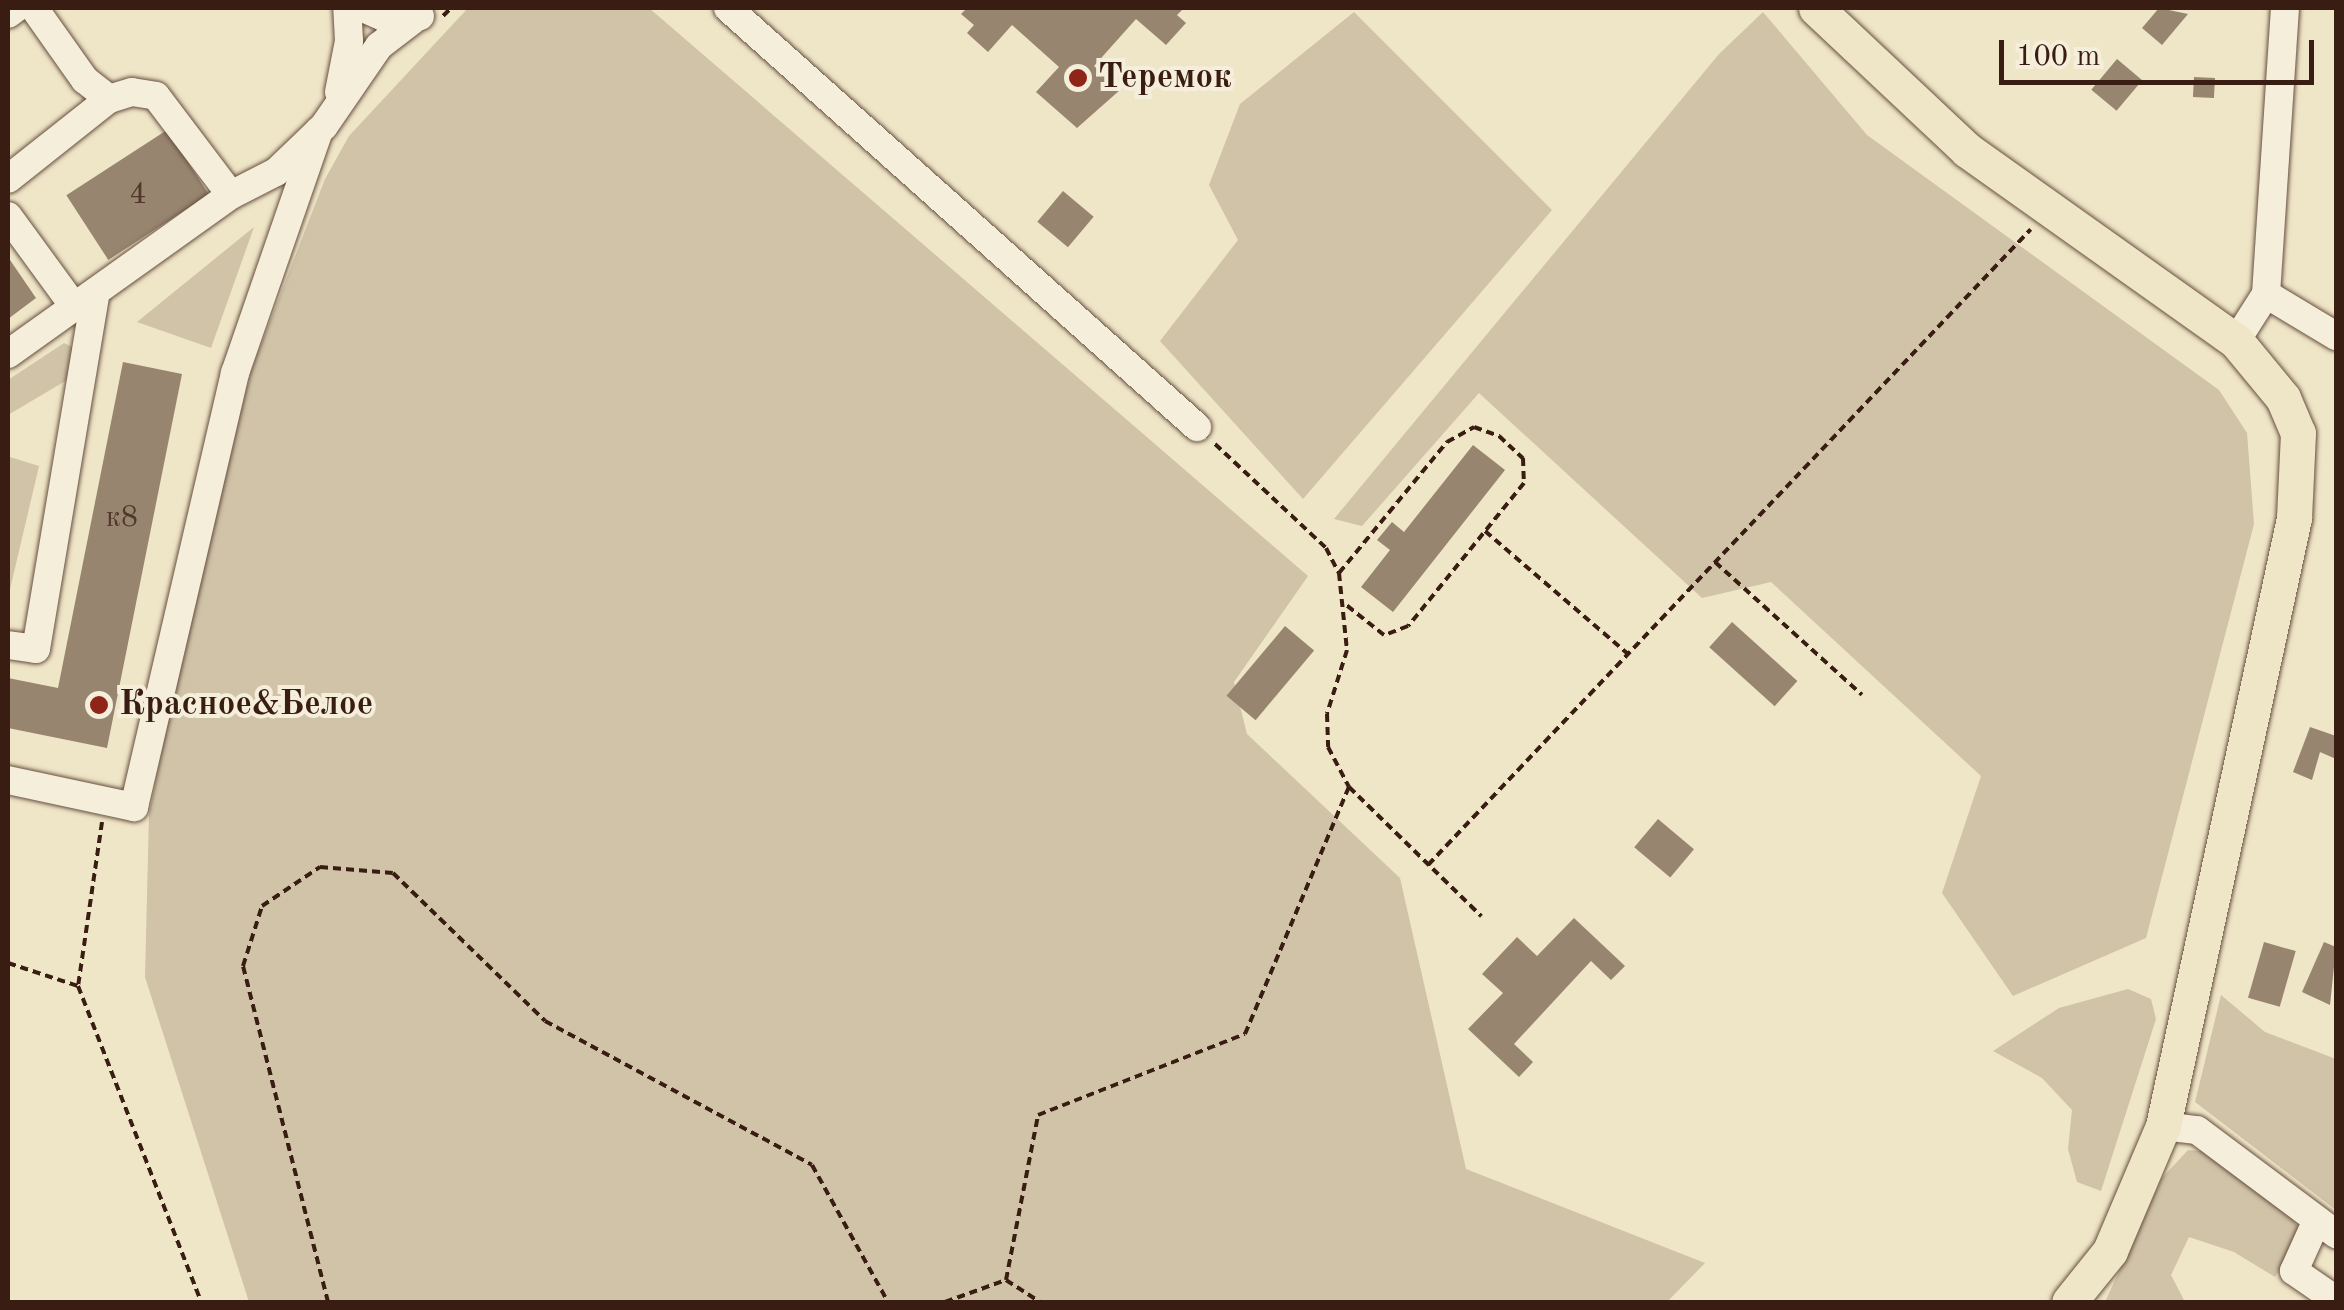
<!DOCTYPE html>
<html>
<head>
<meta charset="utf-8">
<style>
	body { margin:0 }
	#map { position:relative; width:2344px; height:1310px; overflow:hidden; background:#efe5c7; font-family:"Old Standard TT",serif }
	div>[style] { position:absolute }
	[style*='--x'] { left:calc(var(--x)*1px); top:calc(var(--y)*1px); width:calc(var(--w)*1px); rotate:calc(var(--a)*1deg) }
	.green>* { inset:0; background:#d0c3a8 }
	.building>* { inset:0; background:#988570; transform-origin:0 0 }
	.path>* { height:4px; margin-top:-2px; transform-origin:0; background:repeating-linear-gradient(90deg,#391d12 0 8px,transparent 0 13px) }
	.roads { filter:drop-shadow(0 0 2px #664f3f) drop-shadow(0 0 2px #664f3f) }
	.minor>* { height:28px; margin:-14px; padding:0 14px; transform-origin:14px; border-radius:14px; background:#f5eedb }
	.major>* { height:35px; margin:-17.5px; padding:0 17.5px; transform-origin:17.5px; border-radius:17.5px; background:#efe5c7 }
	.dots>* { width:28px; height:28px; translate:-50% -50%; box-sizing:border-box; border:5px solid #f5eedb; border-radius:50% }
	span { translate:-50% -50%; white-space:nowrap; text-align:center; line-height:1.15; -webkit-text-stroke:8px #f5eedb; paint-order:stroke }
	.number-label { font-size:30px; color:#51372a }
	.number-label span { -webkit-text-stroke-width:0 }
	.poi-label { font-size:35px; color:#391d12; font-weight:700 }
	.left { translate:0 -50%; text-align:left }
	.frame { position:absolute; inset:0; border:10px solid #391d12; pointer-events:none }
	.scale { position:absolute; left:1999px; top:40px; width:315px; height:45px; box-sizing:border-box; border:5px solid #391d12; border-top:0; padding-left:12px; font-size:30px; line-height:35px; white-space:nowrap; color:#391d12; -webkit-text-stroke:8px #f5eedb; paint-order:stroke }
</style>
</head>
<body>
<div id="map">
	<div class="green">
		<i style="clip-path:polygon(468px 8px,649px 8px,1308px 576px,1234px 682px,1247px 734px,1400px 878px,1466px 1169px,1705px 1263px,1667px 1302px,249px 1302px,145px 977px,149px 815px,194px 586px,252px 368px,325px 179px,349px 136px)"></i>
		<i style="clip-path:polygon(1354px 12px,1552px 210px,1303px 499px,1160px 341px,1238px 240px,1209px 185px,1240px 104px)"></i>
		<i style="clip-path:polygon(1763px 12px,1867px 135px,2219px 390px,2247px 433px,2254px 524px,2146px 938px,2013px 996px,1942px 893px,1981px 776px,1771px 582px,1702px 598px,1479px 393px,1362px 526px,1334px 519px,1719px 54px)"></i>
		<i style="clip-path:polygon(254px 227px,211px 348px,137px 322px)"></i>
		<i style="clip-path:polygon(64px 343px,99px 361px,8px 415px,8px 380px)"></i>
		<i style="clip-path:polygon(10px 457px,39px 466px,8px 598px,8px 458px)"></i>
		<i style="clip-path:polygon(2128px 989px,2151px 999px,2156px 1019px,2101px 1191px,2077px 1182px,2068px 1149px,2072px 1110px,2042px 1078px,1993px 1051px,2059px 1008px)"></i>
		<i style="clip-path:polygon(2221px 995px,2265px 1032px,2336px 1059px,2336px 1210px,2195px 1102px)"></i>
		<i style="clip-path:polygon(2188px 1150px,2203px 1151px,2287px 1210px,2298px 1228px,2297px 1243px,2275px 1277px,2234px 1252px,2189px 1237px,2171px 1275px,2185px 1302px,2105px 1302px,2162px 1178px)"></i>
	</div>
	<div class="building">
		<i style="clip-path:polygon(967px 8px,1184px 8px,1177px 15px,1186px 23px,1166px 45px,1136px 19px,1094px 66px,1120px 90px,1077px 128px,1036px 92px,1059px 67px,1012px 25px,988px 52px,967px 33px,974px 25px,961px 14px)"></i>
		<i style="clip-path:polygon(2159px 8px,2188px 14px,2162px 45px,2142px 28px)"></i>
		<i style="left:2117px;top:59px;width:33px;height:40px;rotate:40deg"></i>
		<i style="left:2194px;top:77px;width:21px;height:20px;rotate:3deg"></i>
		<i style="left:167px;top:130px;width:77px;height:120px;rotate:57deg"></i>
		<i style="left:1063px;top:191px;width:40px;height:40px;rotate:40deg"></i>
		<i style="clip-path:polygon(8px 257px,36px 298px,8px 319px)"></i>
		<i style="clip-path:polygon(123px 362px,182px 374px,107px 748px,8px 728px,8px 678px,58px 688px)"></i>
		<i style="clip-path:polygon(1473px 445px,1505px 470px,1393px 612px,1361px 587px,1390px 550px,1377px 540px,1392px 522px,1404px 532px)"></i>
		<i style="left:1732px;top:622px;width:88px;height:34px;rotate:42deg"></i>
		<i style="left:1285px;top:626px;width:38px;height:91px;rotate:40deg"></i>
		<i style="clip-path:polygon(2310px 727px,2336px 736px,2336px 759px,2320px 752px,2312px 780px,2293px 772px)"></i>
		<i style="left:1658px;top:819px;width:47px;height:37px;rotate:40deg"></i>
		<i style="clip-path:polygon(1574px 918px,1625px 966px,1611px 980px,1591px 961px,1514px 1044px,1533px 1062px,1519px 1077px,1468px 1029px,1503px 993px,1482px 974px,1517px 937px,1537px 956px)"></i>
		<i style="left:2264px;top:942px;width:33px;height:58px;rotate:16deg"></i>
		<i style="clip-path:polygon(2324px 942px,2336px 947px,2330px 1005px,2302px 992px)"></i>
	</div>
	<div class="path">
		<i style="--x:443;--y:16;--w:11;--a:-45"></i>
		<i style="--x:1215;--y:444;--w:152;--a:43.1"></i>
		<i style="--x:1326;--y:548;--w:28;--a:63"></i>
		<i style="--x:1339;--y:573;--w:77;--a:84.1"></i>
		<i style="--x:1347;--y:650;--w:67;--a:107.4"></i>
		<i style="--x:1327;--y:714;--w:33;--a:88"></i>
		<i style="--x:1328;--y:747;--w:45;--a:62.3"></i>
		<i style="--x:1349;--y:787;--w:185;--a:44.3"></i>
		<i style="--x:1485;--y:531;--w:189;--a:40.7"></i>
		<i style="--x:1715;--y:562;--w:198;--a:42.1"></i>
		<i style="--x:1339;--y:573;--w:170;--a:-50.5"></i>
		<i style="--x:1447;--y:442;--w:31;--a:-29"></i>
		<i style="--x:1474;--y:427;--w:27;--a:20"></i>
		<i style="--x:1499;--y:436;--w:33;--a:43"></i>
		<i style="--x:1523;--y:458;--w:25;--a:88"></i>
		<i style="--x:1524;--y:483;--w:184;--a:129"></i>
		<i style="--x:1408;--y:626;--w:26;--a:159"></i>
		<i style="--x:1384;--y:635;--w:50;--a:-141.5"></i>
		<i style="--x:102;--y:822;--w:166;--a:98.3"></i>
		<i style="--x:78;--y:986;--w:339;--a:68.7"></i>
		<i style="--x:1428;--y:865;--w:876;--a:-46.53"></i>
		<i style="--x:8;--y:963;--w:74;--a:18.2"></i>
		<i style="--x:1006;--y:1280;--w:168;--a:-79"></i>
		<i style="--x:1038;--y:1115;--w:222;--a:-21.4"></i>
		<i style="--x:1245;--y:1034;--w:268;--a:-67.2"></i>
		<i style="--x:328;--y:1302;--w:347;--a:-104.2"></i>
		<i style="--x:243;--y:966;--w:63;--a:-72.4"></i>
		<i style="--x:262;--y:906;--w:70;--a:-33.9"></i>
		<i style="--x:320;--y:867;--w:73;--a:4.7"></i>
		<i style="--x:393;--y:873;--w:212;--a:44.2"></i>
		<i style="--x:545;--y:1021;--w:303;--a:28.3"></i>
		<i style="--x:812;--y:1165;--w:157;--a:61"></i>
		<i style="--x:945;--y:1302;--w:65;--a:-19.8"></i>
		<i style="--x:1006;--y:1280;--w:40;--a:32.9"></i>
	</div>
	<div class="roads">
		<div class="minor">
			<i style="--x:34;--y:8;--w:88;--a:54.7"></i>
			<i style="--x:85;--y:80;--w:31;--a:38"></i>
			<i style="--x:363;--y:8;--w:24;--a:24"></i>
			<i style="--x:385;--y:18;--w:35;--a:-3"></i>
			<i style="--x:728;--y:8;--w:629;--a:41.78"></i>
			<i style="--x:8;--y:14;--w:10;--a:-37"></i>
			<i style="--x:339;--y:92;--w:52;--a:-78.9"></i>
			<i style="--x:349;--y:41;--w:33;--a:-93"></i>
			<i style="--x:8;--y:179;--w:129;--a:-38.4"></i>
			<i style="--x:109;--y:99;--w:24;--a:-17"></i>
			<i style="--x:132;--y:92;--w:24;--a:9"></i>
			<i style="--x:156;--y:96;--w:124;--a:52.9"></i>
			<i style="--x:8;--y:216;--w:114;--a:53.9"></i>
			<i style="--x:2266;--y:294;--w:82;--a:31"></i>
			<i style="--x:2236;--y:341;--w:56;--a:-57.4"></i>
			<i style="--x:2266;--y:294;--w:287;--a:-86.2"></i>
			<i style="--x:8;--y:354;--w:274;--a:-35.5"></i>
			<i style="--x:231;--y:195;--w:51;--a:-27.1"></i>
			<i style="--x:276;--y:172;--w:66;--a:-43.8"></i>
			<i style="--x:324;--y:126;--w:97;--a:-55.5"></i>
			<i style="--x:379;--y:46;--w:49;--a:-37.6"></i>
			<i style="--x:8;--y:645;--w:28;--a:8"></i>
			<i style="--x:36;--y:649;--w:362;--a:-80.5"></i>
			<i style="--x:8;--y:780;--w:129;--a:12.1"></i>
			<i style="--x:134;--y:807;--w:446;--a:-76.9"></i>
			<i style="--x:235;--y:373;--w:256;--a:-70.9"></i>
			<i style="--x:2163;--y:1126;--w:34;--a:7"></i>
			<i style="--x:2197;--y:1130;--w:174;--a:36.8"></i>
			<i style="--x:2317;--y:1220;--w:56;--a:114.3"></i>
			<i style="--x:2294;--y:1271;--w:51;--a:34.6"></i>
		</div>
		<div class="major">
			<i style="--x:1816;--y:8;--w:207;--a:43.2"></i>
			<i style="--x:1967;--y:150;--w:330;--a:35.4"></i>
			<i style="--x:2236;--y:341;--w:74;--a:50.5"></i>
			<i style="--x:2283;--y:398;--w:38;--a:67"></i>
			<i style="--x:2298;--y:433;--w:85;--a:92.7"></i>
			<i style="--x:2294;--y:518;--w:622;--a:102.16"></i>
			<i style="--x:2163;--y:1126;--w:136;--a:113"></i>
			<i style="--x:2110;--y:1251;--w:65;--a:128.8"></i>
		</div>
	</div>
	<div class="dots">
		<i style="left:1078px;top:78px;background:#8f2418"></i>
		<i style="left:99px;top:705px;background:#8f2418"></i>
	</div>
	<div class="number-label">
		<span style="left:138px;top:195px">4</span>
		<span style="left:122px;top:518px">к8</span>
	</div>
	<div class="poi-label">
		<span class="left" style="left:1098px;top:78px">Теремок</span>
		<span class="left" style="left:119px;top:705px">Красное&amp;Белое</span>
	</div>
	<div class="frame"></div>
	<div class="scale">100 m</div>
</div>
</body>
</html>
